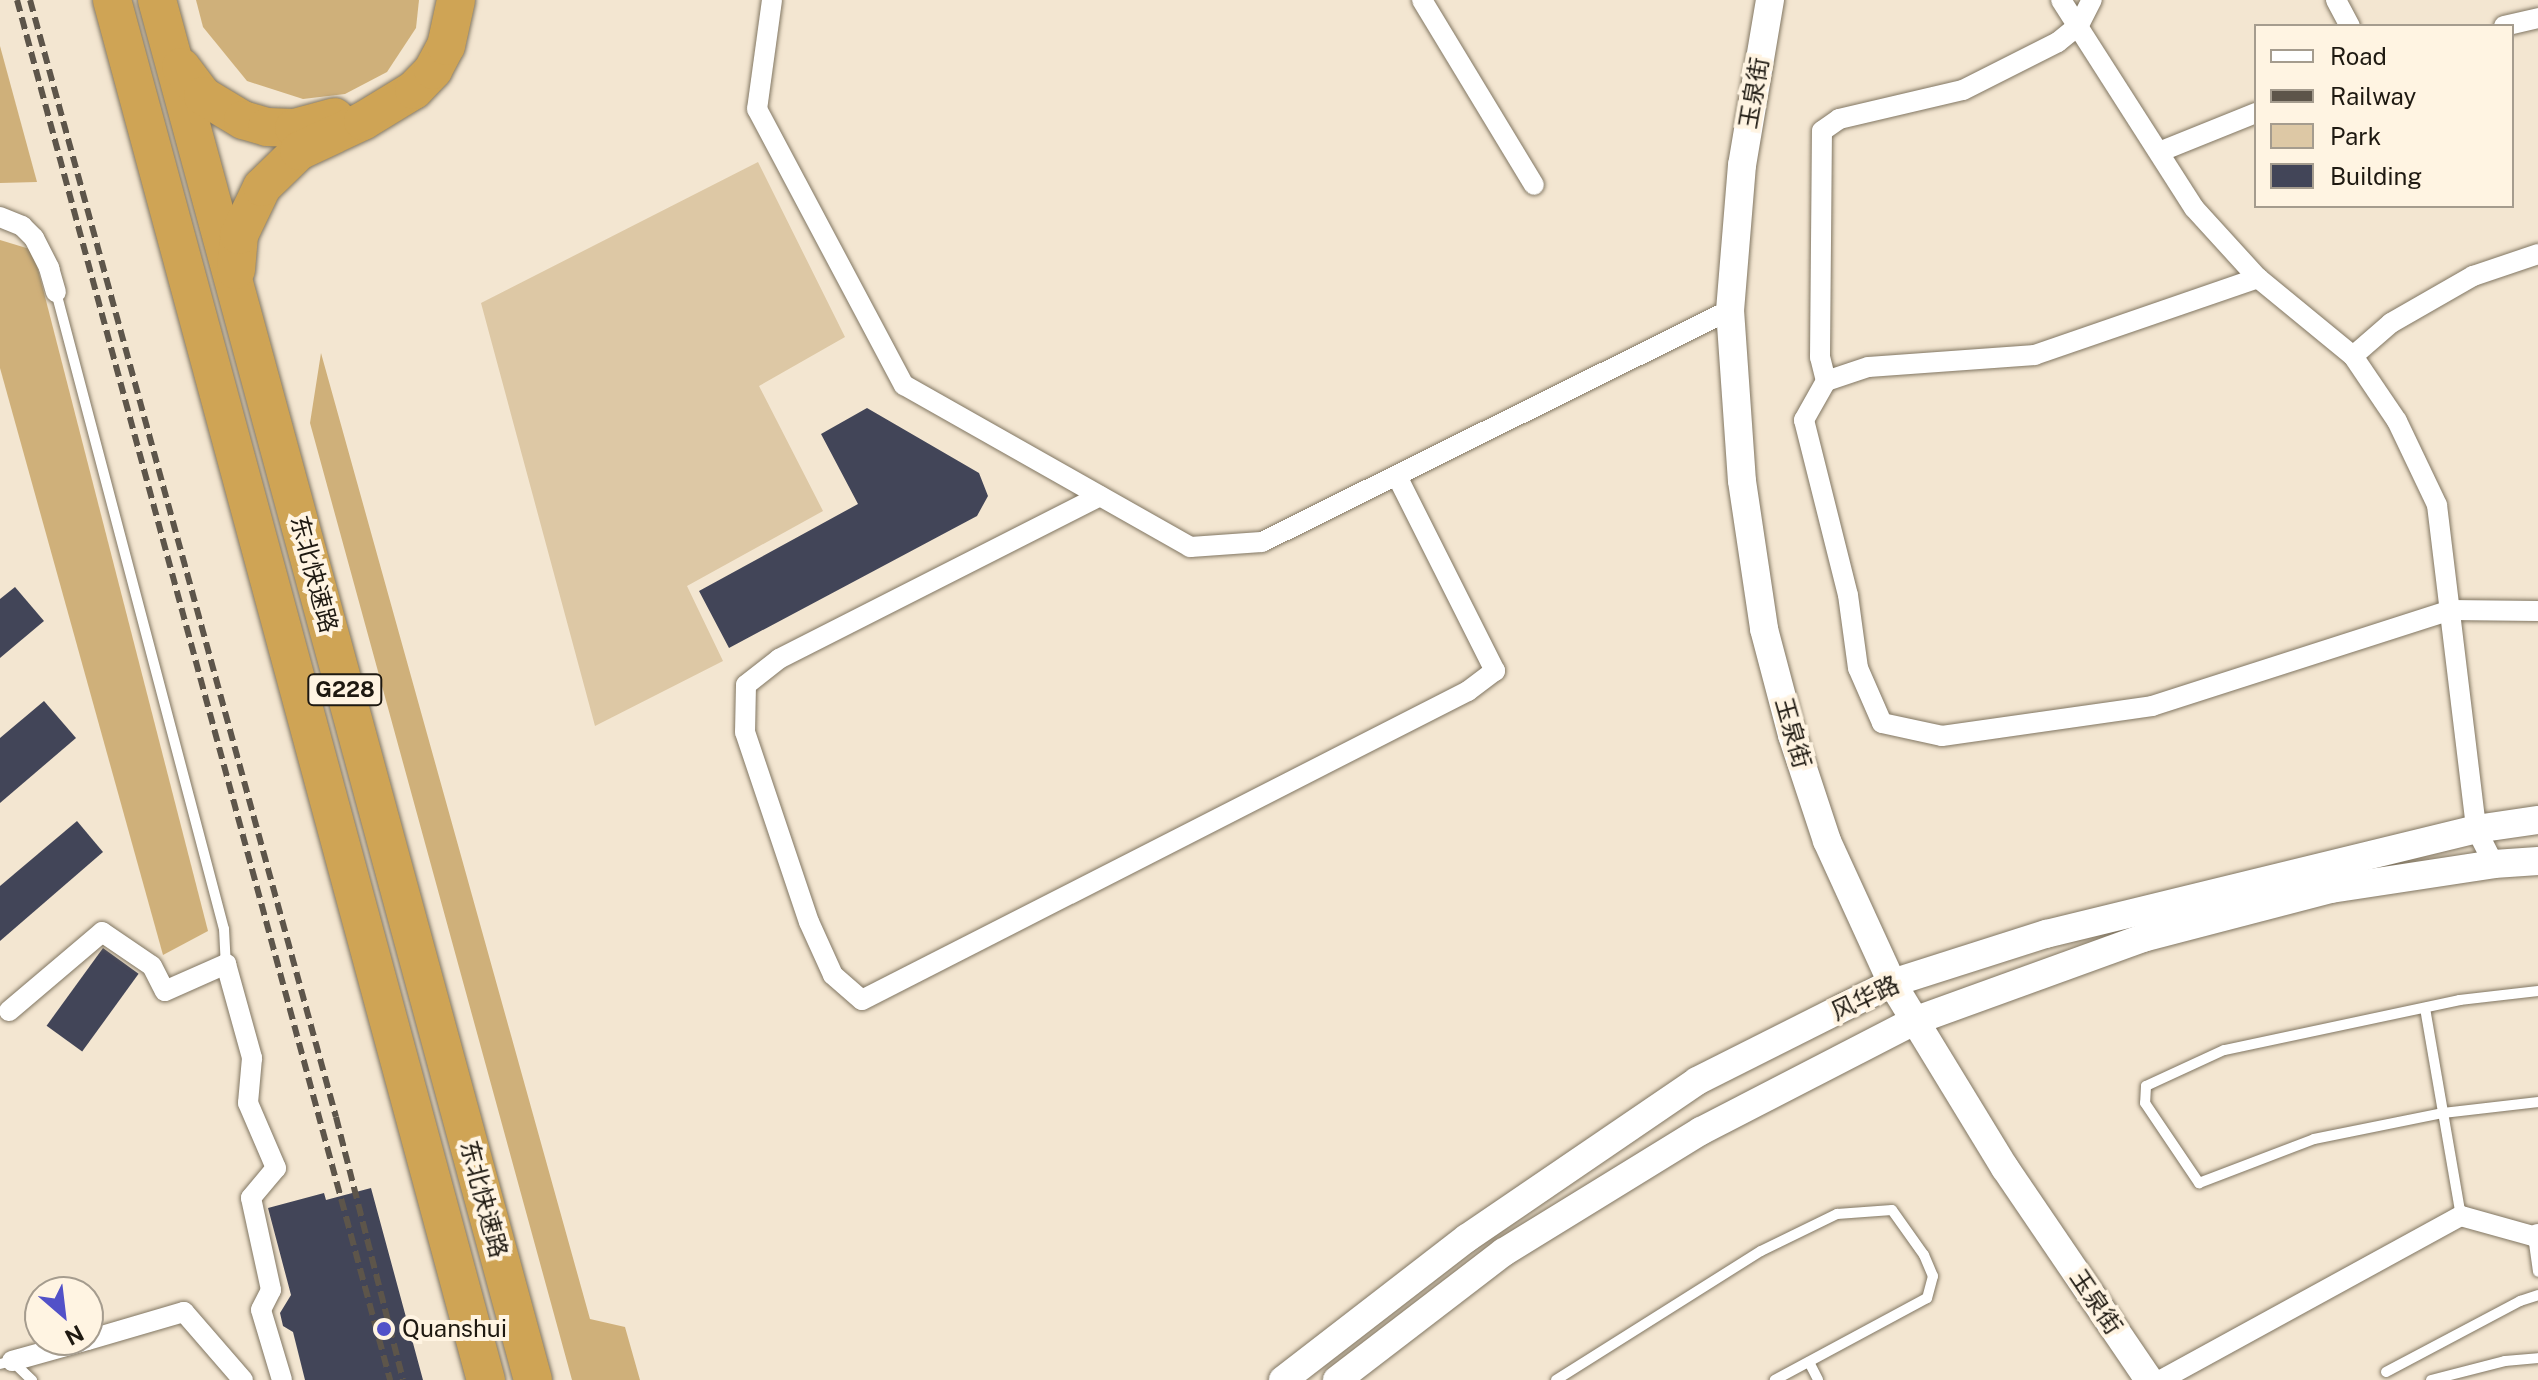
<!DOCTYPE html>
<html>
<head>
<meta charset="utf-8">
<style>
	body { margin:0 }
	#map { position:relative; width:2538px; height:1380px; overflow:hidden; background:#f3e6d1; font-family:"Public Sans","Noto Sans SC",sans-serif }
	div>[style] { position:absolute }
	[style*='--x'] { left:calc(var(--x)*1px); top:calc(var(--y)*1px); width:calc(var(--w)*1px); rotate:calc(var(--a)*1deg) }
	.green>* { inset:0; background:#ddc8a5 }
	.forest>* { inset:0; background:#cfb07a }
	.building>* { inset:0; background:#424558; transform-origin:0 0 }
	.roads { filter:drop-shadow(0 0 2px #817662) drop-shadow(0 0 2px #817662) }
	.lane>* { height:10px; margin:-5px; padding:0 5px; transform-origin:5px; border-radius:5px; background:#fff }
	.street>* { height:20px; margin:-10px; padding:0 10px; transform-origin:10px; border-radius:10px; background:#fff }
	.secondary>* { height:28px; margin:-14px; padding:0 14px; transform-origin:14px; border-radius:14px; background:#fff }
	.highway>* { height:38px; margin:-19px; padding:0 19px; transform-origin:19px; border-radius:19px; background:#cfa455 }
	.rail>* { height:6px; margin-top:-3px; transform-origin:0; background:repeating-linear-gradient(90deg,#5d554a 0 12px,transparent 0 18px) }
	.dots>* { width:22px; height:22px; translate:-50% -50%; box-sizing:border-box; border:4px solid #fff4e2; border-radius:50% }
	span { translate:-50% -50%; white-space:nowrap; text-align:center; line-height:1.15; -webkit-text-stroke:8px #fff4e2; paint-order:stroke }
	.shield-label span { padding:2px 6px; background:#fff4e2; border:2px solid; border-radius:6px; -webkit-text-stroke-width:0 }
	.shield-label { font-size:22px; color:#1e1911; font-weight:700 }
	.street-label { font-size:24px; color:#1e1911 }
	.poi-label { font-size:24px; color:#1e1911 }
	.left { translate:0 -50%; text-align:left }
	.legend { position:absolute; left:2254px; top:24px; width:260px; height:184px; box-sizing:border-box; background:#fff4e2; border:2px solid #a59c8e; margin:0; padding:10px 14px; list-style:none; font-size:24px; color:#1e1911 }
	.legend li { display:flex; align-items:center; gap:16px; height:40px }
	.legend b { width:40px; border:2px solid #a59c8e }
	.north { position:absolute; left:24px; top:1276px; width:80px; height:80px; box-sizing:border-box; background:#fff4e2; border:2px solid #a59c8e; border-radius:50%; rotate:152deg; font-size:22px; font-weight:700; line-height:32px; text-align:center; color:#1e1911 }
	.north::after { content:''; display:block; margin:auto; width:28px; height:36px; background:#5251c8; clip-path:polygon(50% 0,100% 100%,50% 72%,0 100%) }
</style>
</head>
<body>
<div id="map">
	<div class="green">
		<i style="clip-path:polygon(758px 162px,845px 337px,759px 386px,823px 511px,687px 586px,723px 661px,595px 726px,481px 303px)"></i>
	</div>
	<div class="forest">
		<i style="clip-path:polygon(196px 0,419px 0,416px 28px,387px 72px,345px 94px,303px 99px,247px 81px,203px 27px)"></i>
		<i style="clip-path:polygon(0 46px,37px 182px,0 183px)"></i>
		<i style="clip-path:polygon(0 240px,33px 250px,208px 931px,163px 955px,0 368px)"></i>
		<i style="clip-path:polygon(321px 353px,590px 1319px,625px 1327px,640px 1380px,572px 1380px,310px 423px)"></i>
	</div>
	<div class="building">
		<i style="clip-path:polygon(867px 408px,979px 473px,988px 496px,977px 516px,729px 648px,699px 591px,858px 504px,821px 434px)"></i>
		<i style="clip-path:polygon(15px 587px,44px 621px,0 658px,0 599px)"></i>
		<i style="clip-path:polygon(44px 701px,76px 738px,0 803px,0 738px)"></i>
		<i style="clip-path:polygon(77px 821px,103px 852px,0 941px,0 886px)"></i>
		<i style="left:103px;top:948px;width:44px;height:96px;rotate:36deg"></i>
		<i style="clip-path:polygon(371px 1188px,423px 1380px,305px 1380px,293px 1332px,283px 1326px,280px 1313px,291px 1295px,268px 1208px,324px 1193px,326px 1200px)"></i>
	</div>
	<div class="roads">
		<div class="lane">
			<i style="--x:56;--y:292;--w:659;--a:75.23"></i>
			<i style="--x:224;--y:929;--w:35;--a:87"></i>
			<i style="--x:2538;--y:991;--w:79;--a:173.4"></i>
			<i style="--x:2460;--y:1000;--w:241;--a:168"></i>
			<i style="--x:2224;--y:1050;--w:86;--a:155.2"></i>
			<i style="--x:2146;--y:1086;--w:17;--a:93"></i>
			<i style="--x:2145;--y:1103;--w:97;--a:56"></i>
			<i style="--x:2199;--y:1183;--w:123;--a:-20.9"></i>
			<i style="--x:2314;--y:1139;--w:132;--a:-11.4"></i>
			<i style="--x:2443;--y:1113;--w:96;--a:-6.6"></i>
			<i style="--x:2425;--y:1008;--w:211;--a:80.2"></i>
			<i style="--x:2533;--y:1236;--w:36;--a:82"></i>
			<i style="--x:1809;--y:1362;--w:20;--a:63"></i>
			<i style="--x:0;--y:1364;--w:12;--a:-14"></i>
			<i style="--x:12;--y:1361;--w:28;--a:44"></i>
			<i style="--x:2386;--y:1372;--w:152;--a:-27.9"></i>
			<i style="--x:2520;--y:1301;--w:19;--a:-18"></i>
			<i style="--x:1556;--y:1380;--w:242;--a:-32.2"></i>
			<i style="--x:1761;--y:1251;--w:85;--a:-26"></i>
			<i style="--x:1837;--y:1214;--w:55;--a:-4.2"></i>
			<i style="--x:1892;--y:1210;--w:55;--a:54.6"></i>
			<i style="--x:1924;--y:1255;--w:23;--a:67"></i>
			<i style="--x:1933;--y:1276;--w:23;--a:105"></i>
			<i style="--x:1927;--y:1298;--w:173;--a:151.7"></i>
			<i style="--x:2431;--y:1380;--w:76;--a:-14.4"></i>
			<i style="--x:2505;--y:1361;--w:33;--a:-5"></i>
		</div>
		<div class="street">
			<i style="--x:772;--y:0;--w:110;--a:97.8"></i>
			<i style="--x:757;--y:109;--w:313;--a:62"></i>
			<i style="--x:904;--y:385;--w:329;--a:29.5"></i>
			<i style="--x:1190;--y:547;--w:72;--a:-4"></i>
			<i style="--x:1262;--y:542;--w:522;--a:-26.37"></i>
			<i style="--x:1422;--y:0;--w:216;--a:58.8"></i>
			<i style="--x:2061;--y:0;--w:247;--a:57.4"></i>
			<i style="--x:2194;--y:208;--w:95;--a:47.6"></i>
			<i style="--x:2258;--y:278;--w:123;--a:39.4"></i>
			<i style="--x:2353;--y:356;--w:78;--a:55.9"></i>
			<i style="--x:2397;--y:421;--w:93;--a:64.5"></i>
			<i style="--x:2437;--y:505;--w:326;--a:83.1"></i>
			<i style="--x:2476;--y:829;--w:39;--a:63"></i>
			<i style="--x:2336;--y:0;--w:30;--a:62"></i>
			<i style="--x:2504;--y:26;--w:35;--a:-13"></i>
			<i style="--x:2159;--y:152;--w:105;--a:-21.9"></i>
			<i style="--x:0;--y:217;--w:24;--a:22"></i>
			<i style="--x:22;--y:226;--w:17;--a:45"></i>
			<i style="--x:34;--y:238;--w:34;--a:63"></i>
			<i style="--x:49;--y:268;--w:25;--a:74"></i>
			<i style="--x:2258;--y:278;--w:236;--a:161"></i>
			<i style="--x:2035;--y:355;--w:167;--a:175.9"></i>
			<i style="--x:1868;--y:367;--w:44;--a:161.6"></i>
			<i style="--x:1826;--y:381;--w:45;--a:119.4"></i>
			<i style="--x:1804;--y:420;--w:180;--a:75.9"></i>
			<i style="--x:1848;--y:595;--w:74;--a:82.2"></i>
			<i style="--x:1858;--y:668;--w:60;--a:66.4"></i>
			<i style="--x:1882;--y:723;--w:61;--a:12.2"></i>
			<i style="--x:1942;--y:736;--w:212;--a:-8.1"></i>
			<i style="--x:2152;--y:706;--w:314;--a:-17.8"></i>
			<i style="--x:2451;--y:610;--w:87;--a:0.7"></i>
			<i style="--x:2353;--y:356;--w:50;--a:-41"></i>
			<i style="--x:2391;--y:323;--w:95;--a:-29.8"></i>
			<i style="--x:2473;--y:276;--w:69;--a:-18.7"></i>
			<i style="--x:1826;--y:381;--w:25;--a:-104"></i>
			<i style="--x:1820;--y:357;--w:226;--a:-89.5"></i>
			<i style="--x:1822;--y:131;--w:21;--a:-35"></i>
			<i style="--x:1839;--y:119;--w:127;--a:-13.2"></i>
			<i style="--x:1963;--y:90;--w:106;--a:-26.8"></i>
			<i style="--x:2058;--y:42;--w:27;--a:-39"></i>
			<i style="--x:2079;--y:25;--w:28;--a:-63"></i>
			<i style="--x:1100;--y:496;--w:360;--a:153.1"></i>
			<i style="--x:779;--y:659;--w:42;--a:141.8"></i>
			<i style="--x:746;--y:685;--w:47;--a:91.2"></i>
			<i style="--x:745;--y:732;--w:200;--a:71.4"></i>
			<i style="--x:809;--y:922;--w:58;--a:65.6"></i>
			<i style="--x:833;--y:975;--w:38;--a:41"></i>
			<i style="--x:862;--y:1000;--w:680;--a:-27.02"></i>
			<i style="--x:1468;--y:691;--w:34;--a:-37"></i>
			<i style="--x:1495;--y:671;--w:218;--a:-116.7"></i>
			<i style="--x:9;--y:1011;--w:122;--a:-40.3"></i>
			<i style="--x:102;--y:932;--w:60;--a:34.2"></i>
			<i style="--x:152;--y:966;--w:28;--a:63"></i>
			<i style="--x:165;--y:991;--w:67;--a:-23.9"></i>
			<i style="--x:226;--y:964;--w:98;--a:74.5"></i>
			<i style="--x:252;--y:1058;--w:45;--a:95.1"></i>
			<i style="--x:248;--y:1103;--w:71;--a:66.7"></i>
			<i style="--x:276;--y:1168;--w:39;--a:130"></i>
			<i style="--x:251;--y:1198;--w:94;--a:77.7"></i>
			<i style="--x:271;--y:1290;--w:22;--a:117"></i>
			<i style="--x:261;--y:1310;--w:73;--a:73.3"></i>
			<i style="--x:88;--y:1340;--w:100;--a:-16.3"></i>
			<i style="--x:184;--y:1312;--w:90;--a:49.1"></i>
			<i style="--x:12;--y:1361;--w:78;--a:-15.6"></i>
			<i style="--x:2161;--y:1380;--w:342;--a:-28.7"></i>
			<i style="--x:2461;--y:1216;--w:75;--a:15.5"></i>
			<i style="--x:2533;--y:1236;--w:5;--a:-22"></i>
		</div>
		<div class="secondary">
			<i style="--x:1770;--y:0;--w:167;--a:99.6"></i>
			<i style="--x:1742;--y:165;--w:145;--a:94.7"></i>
			<i style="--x:1730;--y:310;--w:171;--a:86"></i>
			<i style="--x:1742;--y:481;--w:150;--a:81.5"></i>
			<i style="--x:1764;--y:629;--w:110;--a:75.2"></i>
			<i style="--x:1792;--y:735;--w:112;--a:71.7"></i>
			<i style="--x:1827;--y:841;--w:156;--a:65.4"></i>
			<i style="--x:1892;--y:983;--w:217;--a:58.6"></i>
			<i style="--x:2005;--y:1168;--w:256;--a:55.8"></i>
			<i style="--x:1283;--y:1380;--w:232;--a:-37.7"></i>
			<i style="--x:1467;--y:1238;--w:278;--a:-34.3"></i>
			<i style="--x:1697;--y:1081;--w:218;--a:-26.7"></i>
			<i style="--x:1892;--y:983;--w:162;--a:-17.7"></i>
			<i style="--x:2046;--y:934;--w:443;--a:-13.7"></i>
			<i style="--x:2476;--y:829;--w:63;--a:-8.3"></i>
			<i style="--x:1337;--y:1380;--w:210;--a:-37.5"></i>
			<i style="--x:1504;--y:1252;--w:231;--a:-31.6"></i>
			<i style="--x:1701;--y:1131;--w:240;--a:-27.3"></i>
			<i style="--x:1914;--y:1021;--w:244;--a:-19.9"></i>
			<i style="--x:2143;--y:938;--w:194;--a:-14.6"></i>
			<i style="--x:2331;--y:889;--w:165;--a:-8.7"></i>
			<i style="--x:2494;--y:864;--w:44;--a:-3.9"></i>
		</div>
		<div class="highway">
			<i style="--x:112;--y:0;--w:1430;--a:74.84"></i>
			<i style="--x:157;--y:0;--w:1430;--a:74.76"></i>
			<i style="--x:181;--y:67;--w:36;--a:53"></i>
			<i style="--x:203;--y:96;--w:47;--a:31"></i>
			<i style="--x:243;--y:120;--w:25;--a:16"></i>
			<i style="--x:267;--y:127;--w:27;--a:2"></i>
			<i style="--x:294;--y:128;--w:42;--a:-15"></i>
			<i style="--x:236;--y:270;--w:35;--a:-85"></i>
			<i style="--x:239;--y:235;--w:53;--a:-64.4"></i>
			<i style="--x:262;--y:187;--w:52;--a:-44.2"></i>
			<i style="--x:299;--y:151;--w:71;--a:-25.1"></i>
			<i style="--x:363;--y:121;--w:60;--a:-31.3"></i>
			<i style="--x:414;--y:90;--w:28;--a:-46"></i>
			<i style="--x:433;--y:70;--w:27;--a:-62"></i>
			<i style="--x:446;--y:46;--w:47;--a:-77.7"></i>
		</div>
	</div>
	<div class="rail">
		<i style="--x:17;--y:0;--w:1430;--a:74.87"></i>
		<i style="--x:30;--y:0;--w:1158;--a:74.68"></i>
		<i style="--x:336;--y:1117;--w:271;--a:75.7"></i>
	</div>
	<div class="dots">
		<i style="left:384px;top:1329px;background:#5251c8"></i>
	</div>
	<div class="shield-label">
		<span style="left:345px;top:690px">G228</span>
	</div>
	<div class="street-label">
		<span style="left:1754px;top:93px;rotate:-80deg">玉泉街</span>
		<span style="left:314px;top:574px;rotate:75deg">东北快速路</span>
		<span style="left:1793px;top:733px;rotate:74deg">玉泉街</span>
		<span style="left:1865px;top:998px;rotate:-25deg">风华路</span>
		<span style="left:484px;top:1199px;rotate:75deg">东北快速路</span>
		<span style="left:2096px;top:1302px;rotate:56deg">玉泉街</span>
	</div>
	<div class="poi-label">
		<span class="left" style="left:402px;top:1329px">Quanshui</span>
	</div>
	<ul class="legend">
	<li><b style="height:10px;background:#fff"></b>Road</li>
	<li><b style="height:10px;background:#5d554a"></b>Railway</li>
	<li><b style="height:22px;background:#ddc8a5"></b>Park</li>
	<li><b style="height:22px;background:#424558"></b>Building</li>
	</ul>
	<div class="north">N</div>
</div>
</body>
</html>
